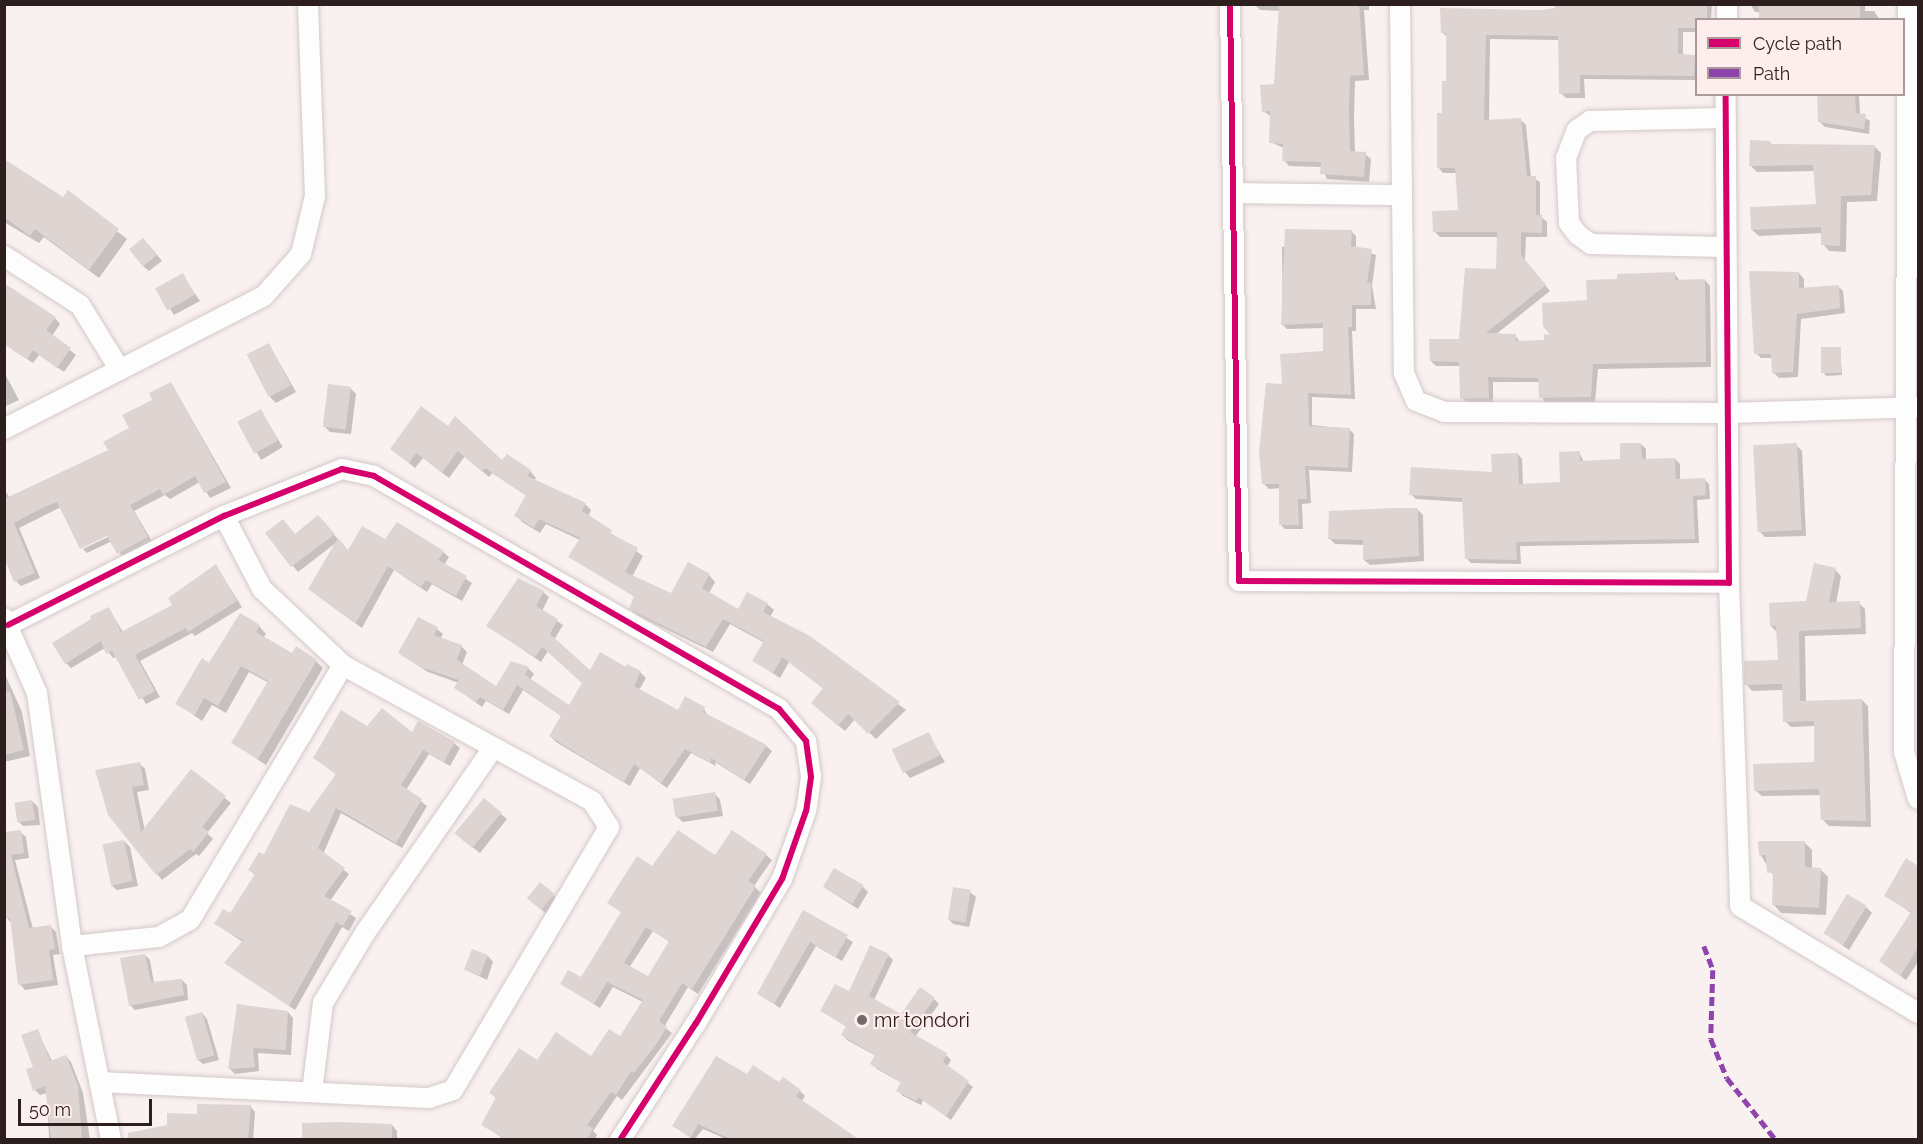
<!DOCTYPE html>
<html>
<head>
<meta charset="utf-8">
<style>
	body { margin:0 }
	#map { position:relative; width:1923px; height:1144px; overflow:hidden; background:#f9f0f0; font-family:Raleway,sans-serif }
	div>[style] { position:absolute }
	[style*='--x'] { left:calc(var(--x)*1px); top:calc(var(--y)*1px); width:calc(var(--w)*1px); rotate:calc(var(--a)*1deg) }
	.shadow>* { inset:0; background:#0003; transform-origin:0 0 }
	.building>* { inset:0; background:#ded4d1; transform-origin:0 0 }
	.roads { filter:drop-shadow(0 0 2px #d4c8c8) drop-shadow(0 0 2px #d4c8c8) }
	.minor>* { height:20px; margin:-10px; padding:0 10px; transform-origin:10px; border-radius:10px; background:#fefdfd }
	.quiet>* { height:4.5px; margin-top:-2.25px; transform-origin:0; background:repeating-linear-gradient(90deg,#8e44ad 0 9px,transparent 0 13.5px) }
	.cycleway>* { height:6px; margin:-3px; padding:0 3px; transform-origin:3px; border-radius:3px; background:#d6006c }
	.dots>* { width:16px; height:16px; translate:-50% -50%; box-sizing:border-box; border:3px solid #fdedec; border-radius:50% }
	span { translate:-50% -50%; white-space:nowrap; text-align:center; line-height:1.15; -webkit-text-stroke:4.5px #fdedec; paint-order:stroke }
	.poi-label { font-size:20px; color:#2d1f1e }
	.left { translate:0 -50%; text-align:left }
	.frame { position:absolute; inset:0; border:6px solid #2d1f1e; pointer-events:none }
	.legend { position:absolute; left:1695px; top:18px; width:210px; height:78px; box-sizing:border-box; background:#fdedec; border:2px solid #aa9b9a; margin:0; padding:8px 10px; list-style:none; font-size:18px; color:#2d1f1e }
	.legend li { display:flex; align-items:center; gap:12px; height:30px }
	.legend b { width:30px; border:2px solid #aa9b9a }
	.scale { position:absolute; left:18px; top:1099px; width:134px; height:27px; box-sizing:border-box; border:3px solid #2d1f1e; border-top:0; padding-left:8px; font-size:18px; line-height:21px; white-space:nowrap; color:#2d1f1e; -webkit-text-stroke:4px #fdedec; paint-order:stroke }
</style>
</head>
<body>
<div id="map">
	<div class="shadow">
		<i style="clip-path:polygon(1254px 4px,1369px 4px,1369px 10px,1364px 10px,1369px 80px,1355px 81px,1354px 118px,1355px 153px,1365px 154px,1371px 159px,1369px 182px,1327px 179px,1322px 167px,1289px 166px,1284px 160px,1284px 148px,1270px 142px,1272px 117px,1263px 111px,1276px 85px,1281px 11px,1260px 10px)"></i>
		<i style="clip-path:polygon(1557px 4px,1712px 4px,1711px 20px,1696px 20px,1696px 32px,1683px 32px,1683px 56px,1696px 59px,1696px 80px,1584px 79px,1585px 98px,1566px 98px,1561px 93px,1559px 40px,1490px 39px,1489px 121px,1520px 119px,1526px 125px,1531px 177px,1540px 182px,1540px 216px,1547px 222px,1547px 237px,1526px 237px,1525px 261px,1550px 291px,1495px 335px,1515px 335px,1520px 342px,1545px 341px,1589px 302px,1674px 273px,1680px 281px,1705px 280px,1710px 286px,1711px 367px,1598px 369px,1595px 402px,1546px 403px,1541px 397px,1540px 382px,1493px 382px,1493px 403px,1467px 403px,1462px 398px,1460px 366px,1436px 366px,1431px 361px,1460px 341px,1498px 270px,1498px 237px,1440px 237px,1435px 232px,1460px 211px,1457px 173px,1443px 173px,1438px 167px,1447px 82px,1448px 38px,1442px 32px,1557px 9px)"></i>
		<i style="clip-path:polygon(1750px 4px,1865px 4px,1865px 11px,1874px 11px,1880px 20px,1760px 20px,1760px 12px,1755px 12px)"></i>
		<i style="clip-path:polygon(1819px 94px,1859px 94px,1860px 115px,1870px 121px,1869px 134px,1825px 127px,1820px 122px)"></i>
		<i style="clip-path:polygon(1770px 142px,1773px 146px,1874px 146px,1881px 153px,1877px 201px,1847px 202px,1846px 252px,1829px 251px,1823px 244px,1823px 233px,1759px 236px,1752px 230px,1818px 205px,1815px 171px,1757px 172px,1751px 166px)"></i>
		<i style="clip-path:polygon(4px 167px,63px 199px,68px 193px,127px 239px,99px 278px,44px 237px,39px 243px,4px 222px)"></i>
		<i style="clip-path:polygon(1351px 231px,1356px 236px,1356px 248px,1376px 255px,1372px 286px,1376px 309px,1356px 309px,1356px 331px,1352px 331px,1355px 399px,1312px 397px,1312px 425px,1349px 429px,1354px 434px,1352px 472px,1309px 470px,1311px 503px,1302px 504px,1303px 529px,1285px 529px,1280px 524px,1281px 488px,1269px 489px,1264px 484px,1283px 385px,1324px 352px,1324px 328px,1287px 329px,1283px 325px,1282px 247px)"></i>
		<i style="clip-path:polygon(149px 245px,162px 261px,149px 271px,143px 266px)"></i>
		<i style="clip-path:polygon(1799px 273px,1804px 279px,1804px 289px,1838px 286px,1843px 291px,1845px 313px,1801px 319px,1798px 377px,1779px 378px,1774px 373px,1773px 358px,1761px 358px,1756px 353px)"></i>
		<i style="clip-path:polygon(182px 275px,200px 301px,174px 315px,157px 289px)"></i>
		<i style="clip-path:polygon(55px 318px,60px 324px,52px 336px,76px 355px,64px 372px,39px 355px,33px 363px,13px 350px)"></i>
		<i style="clip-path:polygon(269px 345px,296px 392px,276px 403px,270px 397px)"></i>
		<i style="clip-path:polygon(1840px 349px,1842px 375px,1826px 376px,1824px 373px)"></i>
		<i style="clip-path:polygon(4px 372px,19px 400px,4px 407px)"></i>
		<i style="clip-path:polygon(171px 383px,231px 488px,210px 498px,200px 482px,170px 499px,165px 495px,134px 511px,153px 543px,124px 559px,112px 541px,87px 553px,83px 549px,114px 534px,61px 507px,19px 528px,40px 578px,21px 586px,16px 581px,4px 544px,4px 489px,11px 500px,110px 451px)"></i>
		<i style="clip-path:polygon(350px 388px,356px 394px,351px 434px,330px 432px,324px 426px)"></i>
		<i style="left:261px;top:411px;width:42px;height:25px;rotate:59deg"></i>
		<i style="clip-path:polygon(448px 428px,503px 462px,530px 471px,536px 478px,534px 481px,585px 504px,591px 510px,588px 517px,643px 556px,632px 577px,672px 595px,709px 575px,715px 582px,709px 593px,739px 611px,767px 604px,774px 610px,770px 617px,809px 637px,906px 710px,876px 739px,855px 719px,845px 731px,819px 709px,824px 689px,789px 662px,780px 678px,754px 661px,765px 643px,730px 624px,713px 652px,637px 615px,630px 608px,635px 597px,570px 557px,580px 540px,546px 524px,540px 533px,522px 522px,516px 515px,527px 496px,492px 473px,489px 477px,465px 456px,449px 478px,423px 458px,415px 468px,392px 449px)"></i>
		<i style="clip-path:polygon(1641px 444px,1646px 449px,1646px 460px,1675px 459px,1680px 464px,1680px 481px,1705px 480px,1709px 484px,1710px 499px,1697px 500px,1699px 543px,1520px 546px,1521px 564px,1471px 563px,1466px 558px,1464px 502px,1416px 499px,1411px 494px,1494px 473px,1518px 454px,1522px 459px,1523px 485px,1562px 484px,1579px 452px,1584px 462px,1622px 461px)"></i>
		<i style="clip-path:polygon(1796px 445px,1802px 451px,1806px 536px,1765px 537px,1759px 531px)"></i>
		<i style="clip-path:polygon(1417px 509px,1423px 515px,1424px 561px,1370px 565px,1364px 560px,1364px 545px,1335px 544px,1330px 539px)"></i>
		<i style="clip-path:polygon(324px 522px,348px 552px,385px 541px,443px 552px,449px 557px,444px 565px,472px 583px,462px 601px,432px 584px,427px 592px,394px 570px,362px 628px,315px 594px,337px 542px,298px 572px,267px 533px,295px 535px)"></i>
		<i style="clip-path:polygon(216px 566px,242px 607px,195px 636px,192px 633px,140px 661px,160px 697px,146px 704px,117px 657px,113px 658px,105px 648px,71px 668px,66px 663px,109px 609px,123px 632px,174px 605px)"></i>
		<i style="clip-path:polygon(1835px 570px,1841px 576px,1836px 604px,1859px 603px,1865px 609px,1866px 634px,1805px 636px,1806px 702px,1862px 700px,1868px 706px,1871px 827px,1829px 826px,1823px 820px,1821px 795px,1762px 796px,1755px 790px,1816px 763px,1815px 726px,1791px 727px,1785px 721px,1783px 690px,1752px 691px,1746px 684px,1779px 661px,1778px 633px,1771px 626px,1808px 603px)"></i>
		<i style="clip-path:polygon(543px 592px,549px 597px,542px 611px,563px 625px,554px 640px,590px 672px,640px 672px,646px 678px,639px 690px,679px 712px,686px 698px,704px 709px,708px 717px,766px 746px,772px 751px,750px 784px,715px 762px,716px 766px,691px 753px,667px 788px,640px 768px,630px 786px,556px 742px,550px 736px,563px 717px,523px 690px,509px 714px,486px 701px,482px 707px,456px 688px,459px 683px,428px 672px,399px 653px,419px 619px,437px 629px,443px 634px,440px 639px,461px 646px,467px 652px,462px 665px,497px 688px,512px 663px,529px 669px,534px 674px,530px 680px,569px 707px,584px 683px,548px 651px,541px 662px,488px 626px)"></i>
		<i style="clip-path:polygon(259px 626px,266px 634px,263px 638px,292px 655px,316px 661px,323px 668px,266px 765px,233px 743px,269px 683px,249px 672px,226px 713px,212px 705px,202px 721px,177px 703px,210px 665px)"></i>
		<i style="clip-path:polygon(4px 672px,22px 712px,30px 756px,4px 762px)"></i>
		<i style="clip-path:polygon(367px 728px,454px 743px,460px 748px,450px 766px,429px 754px,406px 790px,427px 806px,402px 848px,341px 813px,323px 854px,349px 874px,330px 901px,356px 918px,349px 931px,342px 927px,295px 1010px,226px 963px,243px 942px,216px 924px,230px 915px,256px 876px,250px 870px,310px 814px,337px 775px,315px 758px)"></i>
		<i style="clip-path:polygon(928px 734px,945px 762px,910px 778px,905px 772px)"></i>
		<i style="clip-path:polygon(139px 763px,145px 769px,149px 790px,137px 792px,145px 831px,191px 771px,231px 803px,207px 833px,213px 839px,199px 856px,196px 854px,162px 880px,109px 814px)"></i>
		<i style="clip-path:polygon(715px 794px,720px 800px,723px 816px,683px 822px,677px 817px)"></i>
		<i style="clip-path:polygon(32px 801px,38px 807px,40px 825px,23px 826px,18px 821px)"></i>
		<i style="clip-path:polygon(501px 814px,507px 819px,480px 853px,463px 840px)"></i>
		<i style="clip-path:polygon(20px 832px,26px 837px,29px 858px,15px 860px,33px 929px,50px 926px,56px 932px,60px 954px,53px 955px,58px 985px,25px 990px,20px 984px,12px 924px,7px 918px,4px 834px)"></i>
		<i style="clip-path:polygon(124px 841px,130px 847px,138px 886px,117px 890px,111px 885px)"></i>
		<i style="clip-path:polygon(1804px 842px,1812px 850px,1812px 869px,1820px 869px,1828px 877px,1826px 915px,1781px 913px,1774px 905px,1775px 878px,1760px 854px)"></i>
		<i style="clip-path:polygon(evenodd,766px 855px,772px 860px,754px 886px,761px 893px,698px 994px,688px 987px,664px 1027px,672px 1033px,622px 1100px,617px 1096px,593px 1131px,597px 1135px,595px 1140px,505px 1140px,483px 1125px,497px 1099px,491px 1093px,538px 1063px,592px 1058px,620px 1038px,643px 1002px,613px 987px,600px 1008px,562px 984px,581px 979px,622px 913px,609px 903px,653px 868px,715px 857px,766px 855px,653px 931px,670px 942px,648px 978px,629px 968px,653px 931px)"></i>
		<i style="clip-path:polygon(1907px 860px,1918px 868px,1918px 918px,1886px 895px)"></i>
		<i style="clip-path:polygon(540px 884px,560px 901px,550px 917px,529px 899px)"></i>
		<i style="clip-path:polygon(824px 887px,863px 887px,868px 892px,858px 909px)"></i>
		<i style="clip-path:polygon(970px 892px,976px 897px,969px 927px,953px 924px,948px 918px)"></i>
		<i style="clip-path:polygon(1866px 907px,1872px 913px,1849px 950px,1825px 933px)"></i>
		<i style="clip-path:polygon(804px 912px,853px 942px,842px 961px,816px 946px,780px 1008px,759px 994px)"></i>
		<i style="clip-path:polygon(1903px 927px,1918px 938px,1918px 962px,1906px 980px,1881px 961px)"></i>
		<i style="clip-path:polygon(145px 955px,150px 960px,154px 983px,182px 980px,187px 985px,188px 1000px,135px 1010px,130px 1005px)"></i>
		<i style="clip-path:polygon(888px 955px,893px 960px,874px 1000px,902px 1016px,934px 999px,939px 1004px,915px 1037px,946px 1055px,951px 1060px,947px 1067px,973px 1087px,951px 1120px,923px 1100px,921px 1105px,903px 1096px,898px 1091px,902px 1083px,877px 1069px,872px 1064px,876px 1056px,847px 1040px,843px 1035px,847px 1027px,822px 1011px,849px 993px)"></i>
		<i style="clip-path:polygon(488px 956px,493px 962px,487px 980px,466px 970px)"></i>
		<i style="clip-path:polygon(288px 1012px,293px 1018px,291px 1055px,258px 1053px,259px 1071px,235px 1074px,230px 1069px)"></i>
		<i style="clip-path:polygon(202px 1013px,207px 1019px,219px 1060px,203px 1064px,197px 1059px)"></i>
		<i style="clip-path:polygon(37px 1031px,52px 1061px,66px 1056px,71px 1062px,83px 1093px,90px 1140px,49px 1140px,47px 1093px,40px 1095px,35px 1090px)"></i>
		<i style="clip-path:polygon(747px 1076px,800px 1091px,805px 1096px,802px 1101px,857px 1140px,728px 1140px,703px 1129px,694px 1140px,674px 1126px)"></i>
		<i style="clip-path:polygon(250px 1106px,255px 1112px,253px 1140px,140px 1140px,199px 1116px)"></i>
		<i style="clip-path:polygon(392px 1125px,397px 1131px,397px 1140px,304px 1140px)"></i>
	</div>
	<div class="building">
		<i style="clip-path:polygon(1279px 4px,1359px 4px,1364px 75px,1350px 76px,1349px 111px,1350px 151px,1366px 152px,1364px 177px,1320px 174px,1321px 162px,1282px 161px,1283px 144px,1269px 143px,1270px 111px,1262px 112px,1260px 85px,1274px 84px)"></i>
		<i style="clip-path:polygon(1555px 4px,1707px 4px,1707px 20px,1696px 20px,1696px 28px,1678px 28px,1678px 54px,1695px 55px,1694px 76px,1580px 75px,1580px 93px,1559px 94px,1558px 36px,1486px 35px,1484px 120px,1521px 118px,1527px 176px,1536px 176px,1536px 215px,1542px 215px,1542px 233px,1521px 232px,1521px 255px,1546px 285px,1486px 333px,1516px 334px,1516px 341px,1544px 340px,1544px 334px,1550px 335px,1543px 326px,1542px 303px,1587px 300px,1586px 280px,1617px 279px,1617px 274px,1675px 272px,1675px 280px,1705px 279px,1706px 362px,1593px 364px,1591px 397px,1539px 398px,1538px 378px,1488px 377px,1489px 398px,1460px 399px,1459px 362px,1430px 361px,1429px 339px,1459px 339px,1465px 268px,1496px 269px,1497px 232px,1433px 232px,1432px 211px,1458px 210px,1455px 168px,1437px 168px,1437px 113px,1442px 113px,1442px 81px,1446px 81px,1446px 33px,1441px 33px,1440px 8px,1541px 10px,1555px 8px)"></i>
		<i style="left:1759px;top:4px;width:101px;height:16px"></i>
		<i style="clip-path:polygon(1817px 94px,1855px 94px,1856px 113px,1866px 114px,1864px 129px,1818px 122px)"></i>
		<i style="clip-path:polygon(1750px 140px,1770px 141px,1770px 144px,1875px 145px,1871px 195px,1841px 196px,1840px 246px,1821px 245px,1821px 227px,1751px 230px,1750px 207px,1816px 204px,1813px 165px,1749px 166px)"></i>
		<i style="clip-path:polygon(4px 159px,63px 197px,68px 190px,119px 229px,89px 270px,35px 229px,30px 236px,4px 217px)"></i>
		<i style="clip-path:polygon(1285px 229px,1352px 230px,1351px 246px,1372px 249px,1367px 283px,1371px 283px,1371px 305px,1352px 305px,1352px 327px,1348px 327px,1351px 395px,1308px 393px,1309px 426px,1350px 428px,1348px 468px,1305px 466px,1307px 499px,1298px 499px,1299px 525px,1279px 525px,1279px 484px,1262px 484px,1259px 452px,1266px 383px,1282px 384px,1280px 354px,1323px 351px,1323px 323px,1281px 325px)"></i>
		<i style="left:143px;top:238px;width:22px;height:18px;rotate:51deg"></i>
		<i style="clip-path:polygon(1749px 271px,1799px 272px,1799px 288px,1839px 285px,1840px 308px,1797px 314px,1793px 372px,1772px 373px,1771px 354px,1754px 354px)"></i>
		<i style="left:183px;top:273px;width:25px;height:32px;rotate:61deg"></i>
		<i style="clip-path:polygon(4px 283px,56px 317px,46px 330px,71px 348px,57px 368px,33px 350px,27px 359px,4px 344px)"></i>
		<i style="left:269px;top:343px;width:48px;height:25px;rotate:63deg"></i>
		<i style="left:1841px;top:347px;width:26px;height:20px;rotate:90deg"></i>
		<i style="clip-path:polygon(171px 382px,226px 482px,204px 493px,195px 476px,163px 495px,160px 489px,130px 505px,148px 537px,117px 554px,107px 536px,80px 549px,57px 502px,44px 507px,14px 523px,35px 573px,14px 582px,4px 558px,4px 499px,108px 450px,103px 442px,129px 428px,122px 415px,152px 400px,149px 393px)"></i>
		<i style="left:328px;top:384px;width:23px;height:43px;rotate:7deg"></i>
		<i style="clip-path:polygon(421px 406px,448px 426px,455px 416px,502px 460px,507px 454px,531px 470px,527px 476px,586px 503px,582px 511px,612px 530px,610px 533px,638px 548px,625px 572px,671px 593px,688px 562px,710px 574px,702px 588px,738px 609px,747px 592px,768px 603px,763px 612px,810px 636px,900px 702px,868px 734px,848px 714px,838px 726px,811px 703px,823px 688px,782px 657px,773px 673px,752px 661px,764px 641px,723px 619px,706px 647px,629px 609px,634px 596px,568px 557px,580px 538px,539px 519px,534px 528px,514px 516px,526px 495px,485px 468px,482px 472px,458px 451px,442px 472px,416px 453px,409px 463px,390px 449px)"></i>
		<i style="left:261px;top:409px;width:36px;height:27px;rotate:62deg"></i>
		<i style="clip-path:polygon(1620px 443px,1641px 443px,1642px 459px,1675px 458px,1676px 479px,1705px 478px,1706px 495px,1693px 496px,1695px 539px,1516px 542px,1517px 560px,1465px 559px,1462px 498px,1409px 495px,1411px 467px,1492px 472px,1491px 454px,1518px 453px,1519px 484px,1560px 482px,1559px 452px,1580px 451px,1580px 461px,1620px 459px)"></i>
		<i style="left:1797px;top:443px;width:87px;height:44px;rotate:87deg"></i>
		<i style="clip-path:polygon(1394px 508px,1418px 508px,1419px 556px,1363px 560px,1363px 540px,1328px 539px,1329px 511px)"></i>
		<i style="clip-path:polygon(318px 515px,335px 534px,291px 567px,265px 533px,283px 519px,295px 534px)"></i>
		<i style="clip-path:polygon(397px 522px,444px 551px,438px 560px,467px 576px,456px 596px,426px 580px,421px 587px,388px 566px,356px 623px,308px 589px,338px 538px,348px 550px,362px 526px,385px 539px)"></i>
		<i style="clip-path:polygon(1814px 563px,1836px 568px,1829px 602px,1860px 601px,1861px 628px,1799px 631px,1800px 701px,1862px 699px,1866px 821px,1821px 820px,1819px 789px,1754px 791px,1753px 764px,1814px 762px,1814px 721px,1783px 722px,1782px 684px,1744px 685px,1744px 661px,1778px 660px,1776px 626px,1770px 626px,1769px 603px,1806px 601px)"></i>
		<i style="clip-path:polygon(216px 564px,237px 601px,188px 632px,186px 628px,135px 655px,155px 691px,139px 700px,112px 651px,106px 654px,101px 641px,65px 664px,52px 643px,91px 619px,90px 616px,109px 607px,121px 632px,172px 605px,168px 598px)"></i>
		<i style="clip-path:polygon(518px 578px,544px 591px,536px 606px,558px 619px,550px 634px,590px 670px,600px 652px,626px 667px,627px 664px,641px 671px,634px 686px,678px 710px,685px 696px,705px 707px,703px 712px,767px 745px,744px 780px,711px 758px,711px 763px,685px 749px,661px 783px,634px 764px,624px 782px,549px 736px,561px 716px,517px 685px,503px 710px,480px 697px,476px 702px,454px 688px,459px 680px,420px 667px,398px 653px,418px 617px,438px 627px,434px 635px,462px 645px,457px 660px,496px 686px,511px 661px,529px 667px,525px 675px,569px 705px,582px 683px,542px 647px,535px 657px,486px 626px)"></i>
		<i style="clip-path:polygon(240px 613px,260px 625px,256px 632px,292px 653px,296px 646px,317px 660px,258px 759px,231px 743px,268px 681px,241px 666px,218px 706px,204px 698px,195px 715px,175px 704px,202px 658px,209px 663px)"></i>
		<i style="clip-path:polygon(10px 691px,24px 750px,4px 755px,4px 692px)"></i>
		<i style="clip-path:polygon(382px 708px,412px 732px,418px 721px,455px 742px,444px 762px,423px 750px,401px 785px,422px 799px,396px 843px,336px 808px,318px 848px,345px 868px,324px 896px,352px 911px,343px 926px,336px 922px,289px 1006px,224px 963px,243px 940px,214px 924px,223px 909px,230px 913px,255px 874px,248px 870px,259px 852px,264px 854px,290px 804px,309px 812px,336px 774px,313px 758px,341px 710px,367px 726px)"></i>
		<i style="left:929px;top:732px;width:26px;height:41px;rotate:65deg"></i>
		<i style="clip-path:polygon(140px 762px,144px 785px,132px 787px,141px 832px,191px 769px,226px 796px,202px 827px,209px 832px,193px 852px,190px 849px,156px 875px,108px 815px,95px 770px)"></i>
		<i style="left:715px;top:792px;width:19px;height:43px;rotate:81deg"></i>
		<i style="left:484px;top:798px;width:23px;height:46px;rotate:40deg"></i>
		<i style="left:32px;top:800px;width:20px;height:18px;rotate:81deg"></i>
		<i style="clip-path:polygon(21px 830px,24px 853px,11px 855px,29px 928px,51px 925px,55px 949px,49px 950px,53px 980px,18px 985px,10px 918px,4px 919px,4px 832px)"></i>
		<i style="clip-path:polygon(evenodd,678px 830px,715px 855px,732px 830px,767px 854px,748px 881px,756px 886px,692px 989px,682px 983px,659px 1021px,667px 1027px,655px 1046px,634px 1073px,631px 1071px,616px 1095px,611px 1092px,587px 1125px,593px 1128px,587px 1140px,507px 1140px,481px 1125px,496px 1097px,489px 1093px,519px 1048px,537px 1060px,556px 1032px,591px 1056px,609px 1029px,620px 1036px,643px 1000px,607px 982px,594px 1004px,560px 984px,568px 970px,581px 977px,621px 912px,607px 903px,637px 856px,652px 866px,678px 830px,646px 927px,669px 941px,648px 976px,624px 963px,646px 927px)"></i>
		<i style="left:124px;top:840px;width:42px;height:22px;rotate:78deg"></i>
		<i style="clip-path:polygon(1758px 841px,1805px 841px,1805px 867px,1821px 868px,1819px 908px,1772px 905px,1773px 872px,1767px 873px,1766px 855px,1759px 855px)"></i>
		<i style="clip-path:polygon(1906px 858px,1918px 866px,1918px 948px,1900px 976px,1879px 961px,1911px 912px,1884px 896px)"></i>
		<i style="left:834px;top:868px;width:34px;height:22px;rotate:30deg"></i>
		<i style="left:540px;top:882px;width:19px;height:21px;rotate:39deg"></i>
		<i style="left:953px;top:887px;width:18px;height:33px;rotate:9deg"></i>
		<i style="left:1847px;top:894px;width:23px;height:46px;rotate:31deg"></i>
		<i style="clip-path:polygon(803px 910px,848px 935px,836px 957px,810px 942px,774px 1004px,757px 994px)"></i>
		<i style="clip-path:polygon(870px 945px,889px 954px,869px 996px,901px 1014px,920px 987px,935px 998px,910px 1032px,947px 1053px,943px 1062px,969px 1081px,946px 1116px,918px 1097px,916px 1101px,896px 1091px,901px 1082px,870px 1064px,875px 1055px,841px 1035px,846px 1026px,820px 1011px,835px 984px,849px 991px)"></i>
		<i style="left:472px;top:949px;width:17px;height:22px;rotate:21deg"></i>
		<i style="clip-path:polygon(145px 954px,151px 982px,182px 979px,184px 995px,129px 1006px,120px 958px)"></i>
		<i style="clip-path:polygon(237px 1004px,288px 1011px,286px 1050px,253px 1048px,255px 1067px,228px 1069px)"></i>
		<i style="left:202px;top:1012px;width:45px;height:18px;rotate:74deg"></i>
		<i style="clip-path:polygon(38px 1029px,50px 1061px,66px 1055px,78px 1086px,82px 1140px,51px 1140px,45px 1086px,33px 1091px,26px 1069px,33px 1067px,21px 1035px)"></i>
		<i style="clip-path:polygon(716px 1056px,747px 1074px,753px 1065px,779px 1082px,783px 1077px,801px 1090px,796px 1096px,860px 1140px,732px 1140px,698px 1124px,691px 1137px,672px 1126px)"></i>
		<i style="clip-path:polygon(197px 1104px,251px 1105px,248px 1140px,128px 1140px,128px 1133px,167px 1125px,167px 1113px,197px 1114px)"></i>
		<i style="clip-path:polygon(338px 1122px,392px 1124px,392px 1140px,302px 1140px,302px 1123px)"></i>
	</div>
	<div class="roads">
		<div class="minor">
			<i style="--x:1230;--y:4;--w:577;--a:89.11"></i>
			<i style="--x:1239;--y:581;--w:490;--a:0.2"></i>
			<i style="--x:1729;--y:583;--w:489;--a:-90.4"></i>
			<i style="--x:1400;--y:4;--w:369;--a:89.4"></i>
			<i style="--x:1404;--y:373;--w:30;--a:67"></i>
			<i style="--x:1416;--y:401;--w:30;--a:21"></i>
			<i style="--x:1444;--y:412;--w:285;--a:0.2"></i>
			<i style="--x:1729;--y:413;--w:189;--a:-1.8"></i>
			<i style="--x:1908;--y:4;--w:748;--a:90.31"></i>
			<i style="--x:1904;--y:752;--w:49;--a:73.4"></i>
			<i style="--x:1727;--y:20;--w:16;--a:-90"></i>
			<i style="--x:1236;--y:193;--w:166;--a:0.7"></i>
			<i style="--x:1724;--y:247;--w:133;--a:-178.7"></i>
			<i style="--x:1591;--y:244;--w:16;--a:-145"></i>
			<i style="--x:1578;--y:235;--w:15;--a:-127"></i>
			<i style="--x:1569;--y:223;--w:65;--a:-92.6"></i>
			<i style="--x:1566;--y:158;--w:30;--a:-69"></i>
			<i style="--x:1577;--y:130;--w:16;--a:-35"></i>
			<i style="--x:1590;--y:121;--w:136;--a:-1.3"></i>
			<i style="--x:4;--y:256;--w:90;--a:32.8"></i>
			<i style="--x:80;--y:305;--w:76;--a:58.4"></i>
			<i style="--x:4;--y:429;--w:292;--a:-27.1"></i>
			<i style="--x:264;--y:296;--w:56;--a:-48.6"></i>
			<i style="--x:301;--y:254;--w:60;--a:-76.4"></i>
			<i style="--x:315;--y:196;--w:192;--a:-92.1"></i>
			<i style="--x:1729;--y:583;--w:323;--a:88"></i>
			<i style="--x:1740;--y:906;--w:208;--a:31"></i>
			<i style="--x:4;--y:618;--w:82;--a:66.3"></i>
			<i style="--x:37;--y:693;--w:255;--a:82.1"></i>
			<i style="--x:72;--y:946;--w:198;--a:78.6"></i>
			<i style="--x:8;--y:625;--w:242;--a:-26.8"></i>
			<i style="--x:224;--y:516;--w:127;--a:-21.7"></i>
			<i style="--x:342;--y:469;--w:33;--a:12"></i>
			<i style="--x:374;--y:476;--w:467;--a:29.9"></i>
			<i style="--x:779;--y:709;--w:42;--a:49.8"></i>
			<i style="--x:806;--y:741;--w:36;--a:82"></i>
			<i style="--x:811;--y:777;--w:34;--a:98"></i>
			<i style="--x:806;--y:811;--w:72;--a:109.4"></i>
			<i style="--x:782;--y:879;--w:168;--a:120.8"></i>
			<i style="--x:696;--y:1023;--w:140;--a:123"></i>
			<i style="--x:72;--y:946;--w:87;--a:-5.9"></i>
			<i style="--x:159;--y:937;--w:35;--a:-29"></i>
			<i style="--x:190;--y:920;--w:297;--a:-59"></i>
			<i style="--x:99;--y:1082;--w:330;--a:2.8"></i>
			<i style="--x:429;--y:1098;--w:25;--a:-18"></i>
			<i style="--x:453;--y:1090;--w:306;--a:-59.3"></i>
			<i style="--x:609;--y:827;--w:31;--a:-123"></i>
			<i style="--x:592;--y:801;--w:284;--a:-151.4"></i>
			<i style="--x:343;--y:665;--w:111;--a:-136.8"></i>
			<i style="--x:262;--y:589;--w:82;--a:-117.5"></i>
			<i style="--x:312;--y:1092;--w:90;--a:-83"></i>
			<i style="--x:323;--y:1003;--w:82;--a:-59"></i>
			<i style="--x:365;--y:933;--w:225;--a:-55.3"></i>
		</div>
	</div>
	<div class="quiet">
		<i style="--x:1704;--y:946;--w:26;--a:69"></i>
		<i style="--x:1713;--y:970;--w:69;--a:91.7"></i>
		<i style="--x:1711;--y:1039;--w:42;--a:67.7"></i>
		<i style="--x:1727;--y:1078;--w:79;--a:51.7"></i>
	</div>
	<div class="cycleway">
		<i style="--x:1230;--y:4;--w:577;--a:89.11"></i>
		<i style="--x:1239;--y:581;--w:490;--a:0.2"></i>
		<i style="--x:1729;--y:583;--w:489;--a:-90.4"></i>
		<i style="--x:8;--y:625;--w:242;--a:-26.8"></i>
		<i style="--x:224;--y:516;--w:127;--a:-21.7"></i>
		<i style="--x:342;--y:469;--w:33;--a:12"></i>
		<i style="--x:374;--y:476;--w:467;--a:29.9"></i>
		<i style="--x:779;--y:709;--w:42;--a:49.8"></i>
		<i style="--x:806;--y:741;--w:36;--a:82"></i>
		<i style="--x:811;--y:777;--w:34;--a:98"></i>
		<i style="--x:806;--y:811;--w:72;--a:109.4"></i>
		<i style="--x:782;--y:879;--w:168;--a:120.8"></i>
		<i style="--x:696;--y:1023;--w:140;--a:123"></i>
	</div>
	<div class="dots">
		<i style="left:862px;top:1020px;background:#746868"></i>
	</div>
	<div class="poi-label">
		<span class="left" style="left:874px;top:1020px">mr tondori</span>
	</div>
	<div class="frame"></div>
	<ul class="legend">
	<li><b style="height:8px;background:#d6006c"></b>Cycle path</li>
	<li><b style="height:8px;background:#8e44ad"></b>Path</li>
	</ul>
	<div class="scale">50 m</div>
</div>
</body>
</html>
